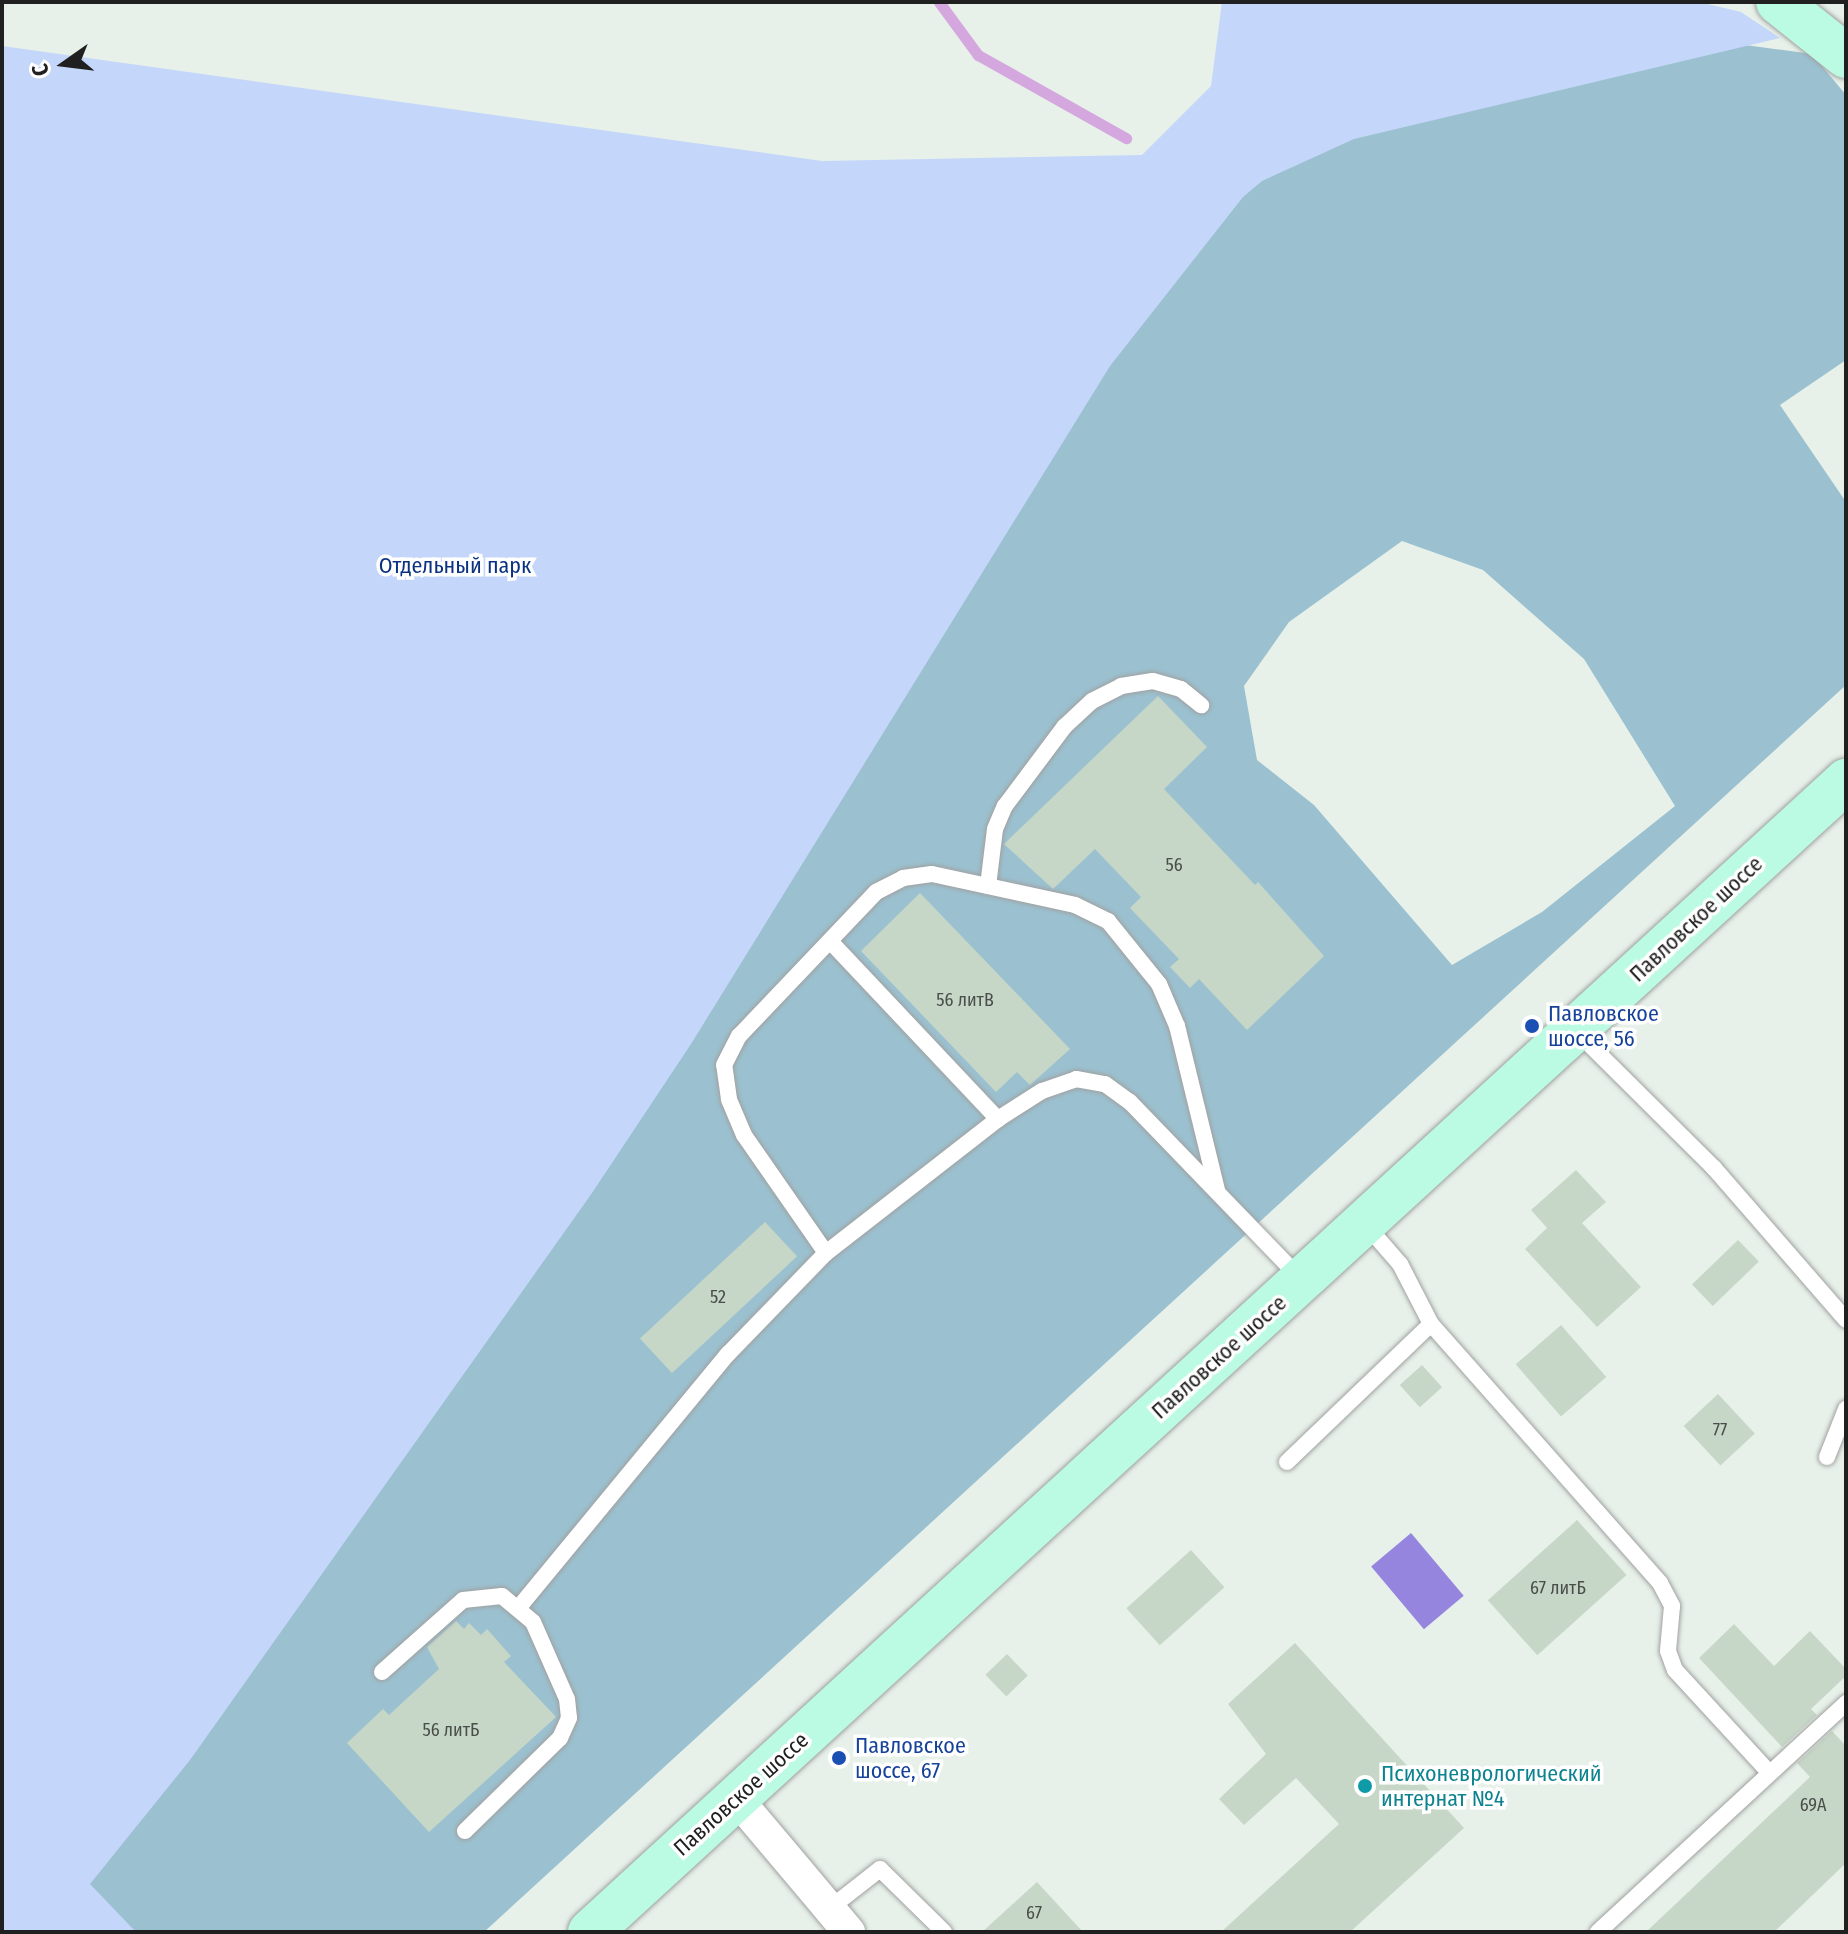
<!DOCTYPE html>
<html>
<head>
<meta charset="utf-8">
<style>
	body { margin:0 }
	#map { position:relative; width:1848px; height:1934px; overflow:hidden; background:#e7f1e9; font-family:"Fira Sans Condensed",sans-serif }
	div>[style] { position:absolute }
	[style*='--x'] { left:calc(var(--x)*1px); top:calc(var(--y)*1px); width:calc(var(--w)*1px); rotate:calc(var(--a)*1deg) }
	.forest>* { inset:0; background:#9bc1d0 }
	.park>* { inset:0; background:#c4d6fa }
	.pitch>* { inset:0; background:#9685df; transform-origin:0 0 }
	.stream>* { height:11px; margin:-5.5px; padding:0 5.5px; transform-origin:5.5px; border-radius:5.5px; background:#d4a7de }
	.building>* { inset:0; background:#c7d7c7; transform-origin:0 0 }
	.roads { filter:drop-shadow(0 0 2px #a1a1a1) drop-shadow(0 0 2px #a1a1a1) }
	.lane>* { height:16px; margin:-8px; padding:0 8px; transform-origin:8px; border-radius:8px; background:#fff }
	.street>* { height:32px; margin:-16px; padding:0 16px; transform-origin:16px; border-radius:16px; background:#fff }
	.secondary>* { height:44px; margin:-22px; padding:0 22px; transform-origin:22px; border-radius:22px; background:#bbfae3 }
	.dots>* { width:22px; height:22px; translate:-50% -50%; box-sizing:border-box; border:4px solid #fff; border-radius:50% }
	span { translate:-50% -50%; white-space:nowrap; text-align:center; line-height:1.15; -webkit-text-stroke:7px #fff; paint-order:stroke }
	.number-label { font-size:18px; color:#4a4e4a }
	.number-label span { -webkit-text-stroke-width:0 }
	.park-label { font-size:22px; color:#0b3381 }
	.street-label { font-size:22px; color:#202020 }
	.transit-label { font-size:22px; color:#164399 }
	.left { translate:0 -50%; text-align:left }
	.culture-label { font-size:22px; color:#0d838f }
	.frame { position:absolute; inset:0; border:4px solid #202020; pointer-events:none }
	.north { position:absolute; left:24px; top:24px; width:80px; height:80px; -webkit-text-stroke:6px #fff; paint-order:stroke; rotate:256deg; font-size:22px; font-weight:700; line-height:32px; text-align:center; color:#202020 }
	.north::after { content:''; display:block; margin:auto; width:28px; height:36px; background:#202020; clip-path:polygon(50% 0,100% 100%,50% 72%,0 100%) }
</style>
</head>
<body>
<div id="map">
	<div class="forest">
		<i style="clip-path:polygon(evenodd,1643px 31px,1812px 54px,1846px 95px,1846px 360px,1780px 405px,1846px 502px,1846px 685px,484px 1932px,2px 1932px,1193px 178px,1643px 31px,1402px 541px,1483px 570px,1584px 659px,1675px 806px,1542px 912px,1452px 965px,1314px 805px,1257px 760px,1244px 686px,1289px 622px,1402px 541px)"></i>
	</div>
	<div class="park">
		<i style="clip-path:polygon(1222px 2px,1699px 2px,1741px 12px,1780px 38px,1354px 139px,1262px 181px,1243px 197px,1110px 366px,691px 1044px,592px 1193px,190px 1760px,90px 1884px,136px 1932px,2px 1932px,2px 46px,822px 161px,1142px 155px,1211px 86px)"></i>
	</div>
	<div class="pitch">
		<i style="left:1411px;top:1533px;width:82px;height:52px;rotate:50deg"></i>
	</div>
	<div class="stream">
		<i style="--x:939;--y:2;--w:66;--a:53.7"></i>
		<i style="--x:978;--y:55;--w:170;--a:29.3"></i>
	</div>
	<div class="building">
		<i style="clip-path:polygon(1158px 696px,1207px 747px,1164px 789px,1255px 885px,1258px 882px,1324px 956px,1247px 1030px,1199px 979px,1190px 988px,1170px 967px,1179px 959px,1130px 908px,1141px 897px,1095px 849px,1053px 889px,1004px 844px)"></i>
		<i style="clip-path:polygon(920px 893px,1070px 1049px,1030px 1085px,1017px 1072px,996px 1092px,861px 951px)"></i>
		<i style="clip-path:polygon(1576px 1170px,1606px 1202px,1582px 1223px,1641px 1287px,1597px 1327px,1525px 1249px,1547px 1228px,1531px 1210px)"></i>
		<i style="left:765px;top:1222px;width:47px;height:171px;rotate:47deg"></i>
		<i style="left:1738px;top:1240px;width:30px;height:64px;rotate:46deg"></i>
		<i style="left:1561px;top:1325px;width:69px;height:60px;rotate:49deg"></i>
		<i style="left:1422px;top:1365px;width:30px;height:30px;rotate:48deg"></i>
		<i style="left:1718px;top:1394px;width:54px;height:47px;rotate:47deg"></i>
		<i style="left:1577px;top:1520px;width:74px;height:120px;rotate:48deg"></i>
		<i style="left:1191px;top:1550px;width:50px;height:87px;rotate:48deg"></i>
		<i style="clip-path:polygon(456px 1621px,464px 1629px,469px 1623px,481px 1635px,487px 1629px,511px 1656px,504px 1662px,556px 1717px,429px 1832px,347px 1743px,383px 1709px,389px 1715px,439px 1669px,427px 1647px)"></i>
		<i style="clip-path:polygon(1734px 1624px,1774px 1666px,1810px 1631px,1846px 1669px,1846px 1676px,1811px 1709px,1817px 1715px,1782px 1747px,1699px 1658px)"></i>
		<i style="clip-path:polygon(1295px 1643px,1464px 1828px,1350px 1932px,1221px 1932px,1339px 1824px,1296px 1778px,1244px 1825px,1219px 1799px,1266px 1754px,1228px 1704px)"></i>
		<i style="left:1007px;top:1654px;width:30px;height:30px;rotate:46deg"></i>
		<i style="clip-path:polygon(1832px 1731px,1846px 1746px,1846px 1863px,1774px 1932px,1646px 1932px,1810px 1777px,1797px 1763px)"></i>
		<i style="clip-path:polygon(1037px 1882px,1083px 1932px,982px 1932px)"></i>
	</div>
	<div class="roads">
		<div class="lane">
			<i style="--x:988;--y:886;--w:57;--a:-83"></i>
			<i style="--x:995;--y:829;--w:25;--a:-67"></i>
			<i style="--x:1005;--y:806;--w:99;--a:-53.2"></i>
			<i style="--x:1064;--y:727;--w:38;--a:-43"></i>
			<i style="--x:1092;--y:701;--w:33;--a:-27"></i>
			<i style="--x:1121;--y:686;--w:32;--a:-9"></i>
			<i style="--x:1153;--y:681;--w:29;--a:16"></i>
			<i style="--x:1181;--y:689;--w:26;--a:39"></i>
			<i style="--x:830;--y:941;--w:245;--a:46.7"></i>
			<i style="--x:1576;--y:1031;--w:194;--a:44.8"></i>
			<i style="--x:1714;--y:1168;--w:201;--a:49"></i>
			<i style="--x:1366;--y:1225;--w:52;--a:48.9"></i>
			<i style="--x:1400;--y:1264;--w:68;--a:62.7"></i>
			<i style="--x:1431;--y:1324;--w:346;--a:48.5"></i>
			<i style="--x:1660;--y:1583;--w:26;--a:62"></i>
			<i style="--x:1672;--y:1606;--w:45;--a:95.1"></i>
			<i style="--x:1668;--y:1651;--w:20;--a:70"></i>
			<i style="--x:1675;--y:1670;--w:137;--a:47.4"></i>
			<i style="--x:826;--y:1253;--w:144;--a:-124.8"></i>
			<i style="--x:744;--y:1135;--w:39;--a:-113"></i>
			<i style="--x:729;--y:1099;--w:34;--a:-98"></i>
			<i style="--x:724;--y:1065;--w:33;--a:-63"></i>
			<i style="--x:739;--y:1036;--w:199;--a:-46.4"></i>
			<i style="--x:876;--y:892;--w:30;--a:-27"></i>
			<i style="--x:903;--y:878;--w:29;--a:-8"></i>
			<i style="--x:932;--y:874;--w:146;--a:12.2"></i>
			<i style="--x:1075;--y:905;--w:37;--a:26"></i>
			<i style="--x:1108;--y:921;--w:81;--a:51"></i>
			<i style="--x:1159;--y:984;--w:46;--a:66.8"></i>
			<i style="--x:1177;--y:1026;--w:169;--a:76.3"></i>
			<i style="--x:1827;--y:1457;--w:52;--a:-68.4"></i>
			<i style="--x:1287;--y:1462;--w:199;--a:-43.8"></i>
			<i style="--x:520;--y:1606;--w:327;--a:-50.5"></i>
			<i style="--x:728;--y:1354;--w:141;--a:-45.9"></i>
			<i style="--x:826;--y:1253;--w:218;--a:-37.9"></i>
			<i style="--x:998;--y:1119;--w:52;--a:-32.5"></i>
			<i style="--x:1042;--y:1091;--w:36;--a:-19"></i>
			<i style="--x:1076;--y:1079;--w:29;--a:10"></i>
			<i style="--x:1105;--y:1084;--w:31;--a:36"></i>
			<i style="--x:1130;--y:1102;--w:245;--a:46"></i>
			<i style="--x:382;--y:1672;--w:108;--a:-41.6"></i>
			<i style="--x:463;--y:1600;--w:39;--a:-6"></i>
			<i style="--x:502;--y:1596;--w:40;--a:40"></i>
			<i style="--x:533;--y:1622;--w:84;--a:66.2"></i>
			<i style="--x:567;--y:1699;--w:19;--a:84"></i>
			<i style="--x:569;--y:1718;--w:22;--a:114"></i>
			<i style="--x:560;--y:1738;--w:133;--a:135.6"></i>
			<i style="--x:829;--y:1909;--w:65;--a:-38.1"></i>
			<i style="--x:880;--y:1869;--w:90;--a:44.5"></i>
			<i style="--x:1598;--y:1932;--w:338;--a:-42.7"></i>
		</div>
		<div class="street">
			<i style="--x:737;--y:1799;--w:174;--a:49.9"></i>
		</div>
		<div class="secondary">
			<i style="--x:1778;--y:2;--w:87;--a:38.5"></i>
			<i style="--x:590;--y:1932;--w:1704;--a:-42.5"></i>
		</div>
	</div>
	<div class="dots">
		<i style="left:1532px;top:1026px;background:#1a4fb4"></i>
		<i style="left:839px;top:1758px;background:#1a4fb4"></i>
		<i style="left:1365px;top:1786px;background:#0f9aa8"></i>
	</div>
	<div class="number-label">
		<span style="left:1174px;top:865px">56</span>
		<span style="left:965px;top:1000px">56 литВ</span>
		<span style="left:718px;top:1297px">52</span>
		<span style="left:1720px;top:1430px">77</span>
		<span style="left:1558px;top:1588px">67 литБ</span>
		<span style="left:451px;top:1730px">56 литБ</span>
		<span style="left:1813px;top:1805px">69А</span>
		<span style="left:1034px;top:1913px">67</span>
	</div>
	<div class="park-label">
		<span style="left:455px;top:566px">Отдельный парк</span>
	</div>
	<div class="street-label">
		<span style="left:1696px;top:919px;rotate:-43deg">Павловское шоссе</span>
		<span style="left:1219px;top:1357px;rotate:-42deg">Павловское шоссе</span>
		<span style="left:741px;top:1794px;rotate:-42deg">Павловское шоссе</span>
	</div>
	<div class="transit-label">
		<span class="left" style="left:1548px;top:1026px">Павловское<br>шоссе, 56</span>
		<span class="left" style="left:855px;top:1758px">Павловское<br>шоссе, 67</span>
	</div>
	<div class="culture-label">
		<span class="left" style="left:1381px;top:1786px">Психоневрологический<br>интернат №4</span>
	</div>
	<div class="frame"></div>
	<div class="north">С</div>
</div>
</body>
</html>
